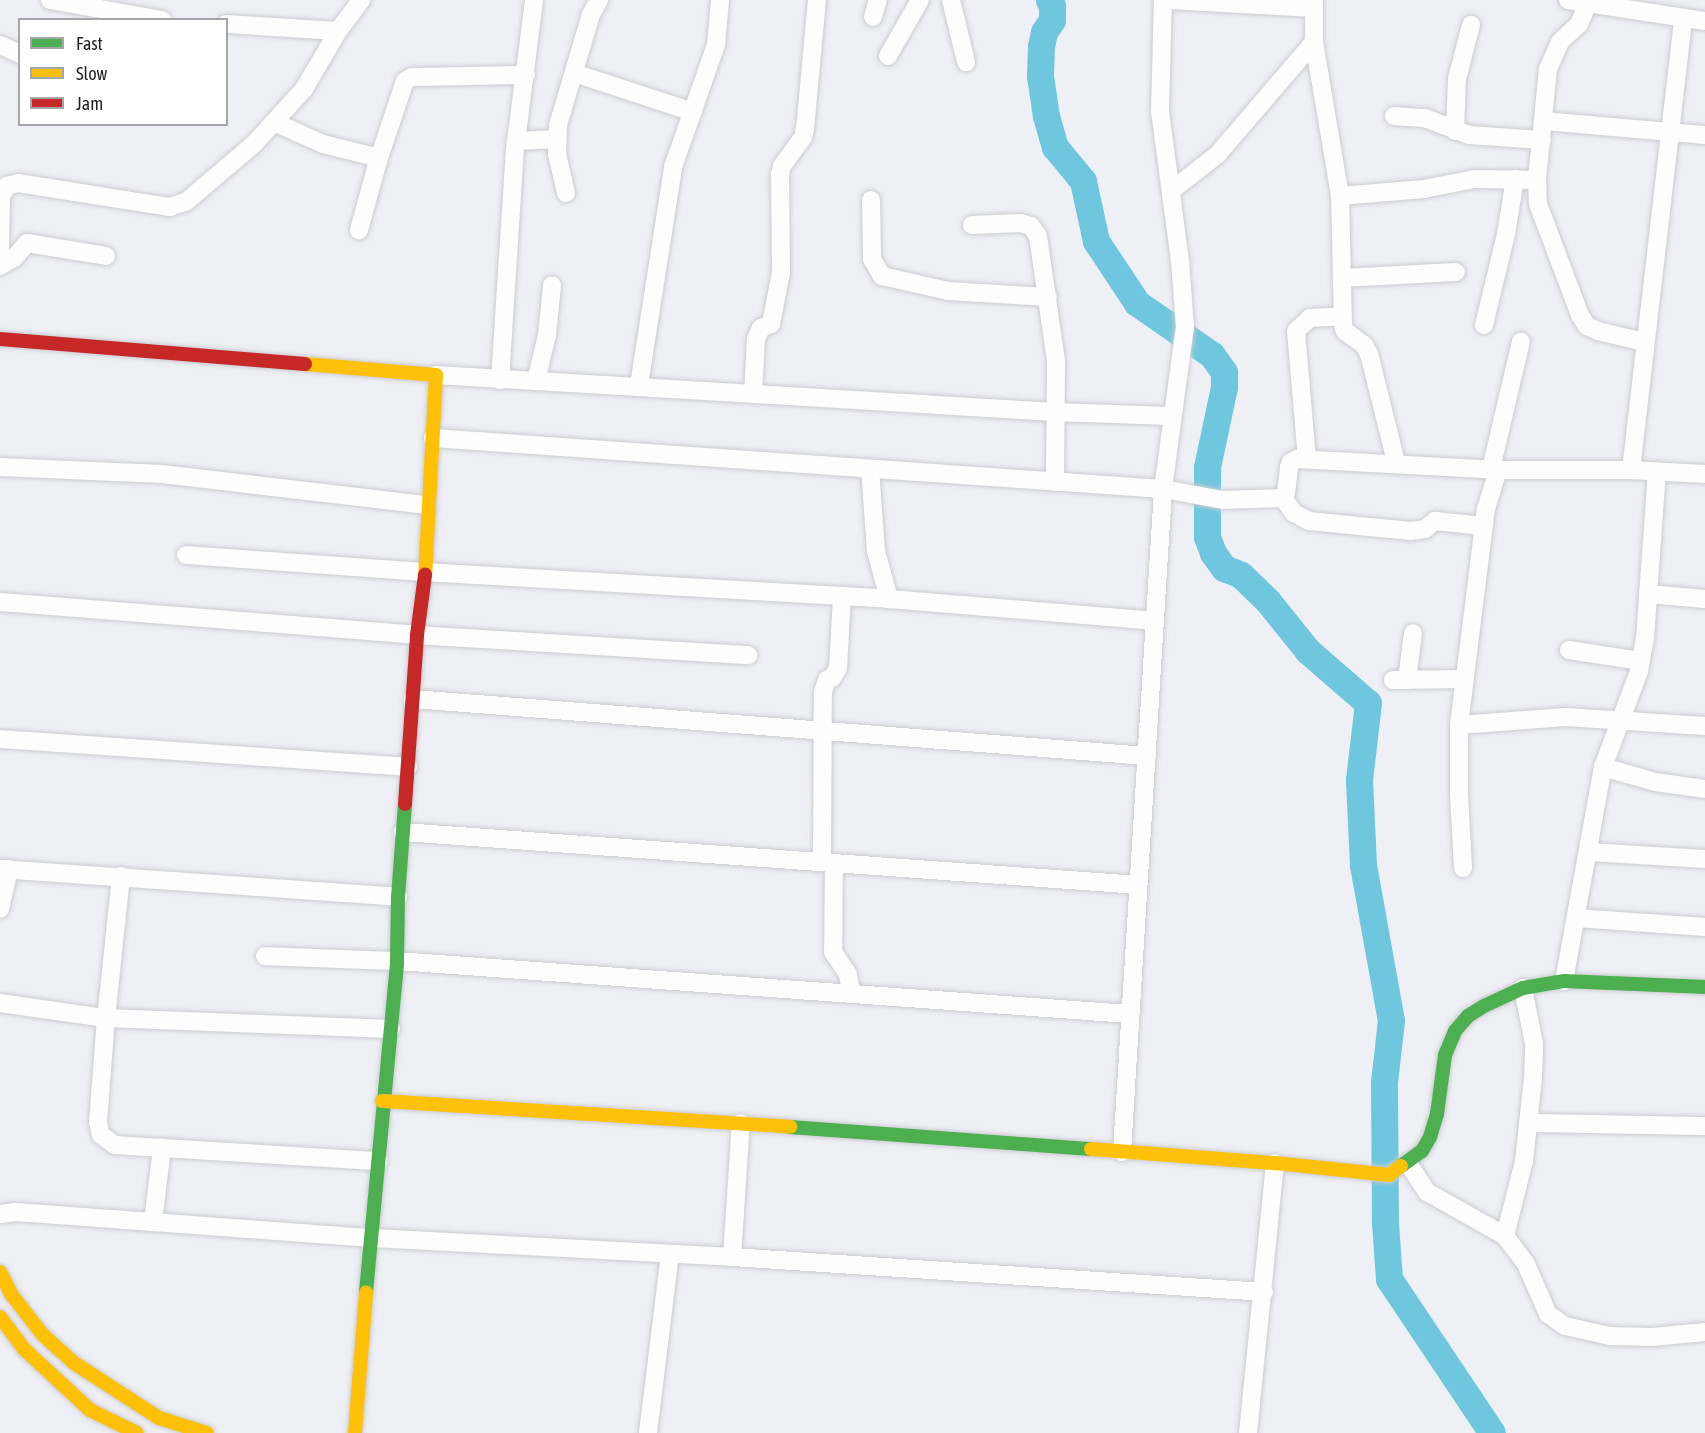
<!DOCTYPE html>
<html>
<head>
<meta charset="utf-8">
<style>
	body { margin:0 }
	#map { position:relative; width:1705px; height:1433px; overflow:hidden; background:#eff0f5; font-family:"Asap Condensed",sans-serif }
	div>[style] { position:absolute }
	[style*='--x'] { left:calc(var(--x)*1px); top:calc(var(--y)*1px); width:calc(var(--w)*1px); rotate:calc(var(--a)*1deg) }
	.river>* { height:27px; margin:-13.5px; padding:0 13.5px; transform-origin:13.5px; border-radius:13.5px; background:#6fc7df }
	.roads { filter:drop-shadow(0 0 2px #cbccd0) drop-shadow(0 0 2px #cbccd0) }
	.street>* { height:18px; margin:-9px; padding:0 9px; transform-origin:9px; border-radius:9px; background:#fdfdfe }
	.fast>* { height:14px; margin:-7px; padding:0 7px; transform-origin:7px; border-radius:7px; background:#4caf50 }
	.slow>* { height:14px; margin:-7px; padding:0 7px; transform-origin:7px; border-radius:7px; background:#ffc107 }
	.jam>* { height:14px; margin:-7px; padding:0 7px; transform-origin:7px; border-radius:7px; background:#c62828 }
	span { translate:-50% -50%; white-space:nowrap; text-align:center; line-height:1.15; -webkit-text-stroke:5px #fff; paint-order:stroke }
	.legend { position:absolute; left:18px; top:18px; width:210px; height:108px; box-sizing:border-box; background:#fff; border:2px solid #a5a6a7; margin:0; padding:8px 10px; list-style:none; font-size:18px; color:#1f2023 }
	.legend li { display:flex; align-items:center; gap:12px; height:30px }
	.legend b { width:30px; border:2px solid #a5a6a7 }
</style>
</head>
<body>
<div id="map">
	<div class="river">
		<i style="--x:1049;--y:0;--w:7;--a:63"></i>
		<i style="--x:1052;--y:6;--w:14;--a:90"></i>
		<i style="--x:1052;--y:20;--w:14;--a:124"></i>
		<i style="--x:1044;--y:32;--w:14;--a:102"></i>
		<i style="--x:1041;--y:46;--w:30;--a:92"></i>
		<i style="--x:1040;--y:76;--w:40;--a:81.5"></i>
		<i style="--x:1046;--y:116;--w:32;--a:74"></i>
		<i style="--x:1055;--y:147;--w:44;--a:50.5"></i>
		<i style="--x:1083;--y:181;--w:61;--a:77.8"></i>
		<i style="--x:1096;--y:241;--w:74;--a:56.5"></i>
		<i style="--x:1137;--y:303;--w:91;--a:34.7"></i>
		<i style="--x:1212;--y:355;--w:21;--a:55"></i>
		<i style="--x:1224;--y:372;--w:15;--a:90"></i>
		<i style="--x:1224;--y:387;--w:82;--a:102"></i>
		<i style="--x:1207;--y:467;--w:70;--a:90"></i>
		<i style="--x:1207;--y:537;--w:17;--a:69"></i>
		<i style="--x:1213;--y:553;--w:19;--a:54"></i>
		<i style="--x:1224;--y:568;--w:18;--a:22"></i>
		<i style="--x:1241;--y:575;--w:36;--a:44"></i>
		<i style="--x:1267;--y:600;--w:65;--a:51.2"></i>
		<i style="--x:1308;--y:651;--w:79;--a:40.9"></i>
		<i style="--x:1368;--y:703;--w:78;--a:96.7"></i>
		<i style="--x:1359;--y:780;--w:85;--a:87.3"></i>
		<i style="--x:1363;--y:865;--w:158;--a:79.8"></i>
		<i style="--x:1391;--y:1020;--w:62;--a:96.4"></i>
		<i style="--x:1384;--y:1082;--w:141;--a:89.6"></i>
		<i style="--x:1385;--y:1223;--w:56;--a:85.9"></i>
		<i style="--x:1389;--y:1279;--w:185;--a:56.2"></i>
	</div>
	<div class="roads">
		<div class="street">
			<i style="--x:50;--y:0;--w:114;--a:10.1"></i>
			<i style="--x:951;--y:0;--w:64;--a:76.4"></i>
			<i style="--x:1169;--y:0;--w:145;--a:3.2"></i>
			<i style="--x:1314;--y:0;--w:42;--a:90"></i>
			<i style="--x:1314;--y:42;--w:156;--a:80.4"></i>
			<i style="--x:1568;--y:0;--w:139;--a:8.7"></i>
			<i style="--x:1588;--y:3;--w:23;--a:113"></i>
			<i style="--x:1579;--y:24;--w:26;--a:137"></i>
			<i style="--x:1560;--y:42;--w:30;--a:114"></i>
			<i style="--x:1548;--y:69;--w:112;--a:95.7"></i>
			<i style="--x:1537;--y:180;--w:24;--a:88"></i>
			<i style="--x:1538;--y:204;--w:119;--a:69.3"></i>
			<i style="--x:1580;--y:315;--w:13;--a:58"></i>
			<i style="--x:1587;--y:326;--w:12;--a:24"></i>
			<i style="--x:1598;--y:331;--w:47;--a:13.4"></i>
			<i style="--x:873;--y:17;--w:18;--a:-74"></i>
			<i style="--x:226;--y:24;--w:112;--a:3.6"></i>
			<i style="--x:0;--y:45;--w:22;--a:24"></i>
			<i style="--x:888;--y:56;--w:64;--a:-60.3"></i>
			<i style="--x:574;--y:73;--w:125;--a:18.1"></i>
			<i style="--x:1394;--y:116;--w:31;--a:4"></i>
			<i style="--x:1425;--y:118;--w:47;--a:21.1"></i>
			<i style="--x:1469;--y:135;--w:73;--a:3.9"></i>
			<i style="--x:1544;--y:121;--w:162;--a:5"></i>
			<i style="--x:274;--y:122;--w:54;--a:24.2"></i>
			<i style="--x:323;--y:144;--w:49;--a:14"></i>
			<i style="--x:371;--y:156;--w:9;--a:36"></i>
			<i style="--x:378;--y:161;--w:72;--a:105.4"></i>
			<i style="--x:1455;--y:131;--w:52;--a:-87.8"></i>
			<i style="--x:1457;--y:79;--w:56;--a:-75.5"></i>
			<i style="--x:516;--y:141;--w:40;--a:-2.9"></i>
			<i style="--x:378;--y:161;--w:84;--a:-71.4"></i>
			<i style="--x:405;--y:81;--w:8;--a:-30"></i>
			<i style="--x:412;--y:77;--w:114;--a:-1"></i>
			<i style="--x:1172;--y:190;--w:58;--a:-38"></i>
			<i style="--x:1218;--y:154;--w:148;--a:-49.4"></i>
			<i style="--x:566;--y:193;--w:39;--a:-103"></i>
			<i style="--x:557;--y:155;--w:30;--a:-88"></i>
			<i style="--x:558;--y:125;--w:116;--a:-73.4"></i>
			<i style="--x:591;--y:14;--w:16;--a:-60"></i>
			<i style="--x:871;--y:200;--w:59;--a:89"></i>
			<i style="--x:872;--y:259;--w:20;--a:60"></i>
			<i style="--x:882;--y:276;--w:68;--a:12.8"></i>
			<i style="--x:948;--y:291;--w:100;--a:3.4"></i>
			<i style="--x:972;--y:225;--w:48;--a:-2.4"></i>
			<i style="--x:1020;--y:223;--w:11;--a:15"></i>
			<i style="--x:1031;--y:226;--w:12;--a:55"></i>
			<i style="--x:1038;--y:236;--w:126;--a:81.8"></i>
			<i style="--x:1056;--y:361;--w:121;--a:90.5"></i>
			<i style="--x:0;--y:250;--w:54;--a:-88.9"></i>
			<i style="--x:1;--y:196;--w:12;--a:-59"></i>
			<i style="--x:7;--y:186;--w:11;--a:-15"></i>
			<i style="--x:18;--y:183;--w:154;--a:9"></i>
			<i style="--x:170;--y:207;--w:18;--a:-19"></i>
			<i style="--x:187;--y:201;--w:88;--a:-40.4"></i>
			<i style="--x:254;--y:144;--w:74;--a:-47.7"></i>
			<i style="--x:304;--y:89;--w:67;--a:-59.6"></i>
			<i style="--x:338;--y:31;--w:39;--a:-53"></i>
			<i style="--x:0;--y:266;--w:16;--a:-30"></i>
			<i style="--x:14;--y:258;--w:20;--a:-49"></i>
			<i style="--x:27;--y:243;--w:80;--a:9.3"></i>
			<i style="--x:1342;--y:278;--w:114;--a:-3"></i>
			<i style="--x:1484;--y:325;--w:94;--a:-76.4"></i>
			<i style="--x:1506;--y:234;--w:56;--a:-80.7"></i>
			<i style="--x:436;--y:375;--w:620;--a:3.42"></i>
			<i style="--x:1055;--y:412;--w:116;--a:2"></i>
			<i style="--x:500;--y:380;--w:231;--a:-86.3"></i>
			<i style="--x:515;--y:149;--w:150;--a:-82.7"></i>
			<i style="--x:536;--y:381;--w:47;--a:-76.6"></i>
			<i style="--x:547;--y:335;--w:50;--a:-84.3"></i>
			<i style="--x:639;--y:385;--w:221;--a:-81.1"></i>
			<i style="--x:673;--y:167;--w:129;--a:-70.6"></i>
			<i style="--x:716;--y:45;--w:45;--a:-84.9"></i>
			<i style="--x:753;--y:394;--w:55;--a:-86.9"></i>
			<i style="--x:756;--y:339;--w:12;--a:-66"></i>
			<i style="--x:761;--y:328;--w:11;--a:-22"></i>
			<i style="--x:771;--y:324;--w:53;--a:-79.1"></i>
			<i style="--x:781;--y:272;--w:98;--a:-90.6"></i>
			<i style="--x:780;--y:174;--w:8;--a:-76"></i>
			<i style="--x:782;--y:166;--w:36;--a:-54"></i>
			<i style="--x:803;--y:137;--w:8;--a:-76"></i>
			<i style="--x:805;--y:129;--w:130;--a:-84.7"></i>
			<i style="--x:433;--y:438;--w:732;--a:4"></i>
			<i style="--x:1163;--y:489;--w:61;--a:10.4"></i>
			<i style="--x:1223;--y:500;--w:60;--a:-1.9"></i>
			<i style="--x:1283;--y:498;--w:6;--a:-59"></i>
			<i style="--x:1286;--y:493;--w:26;--a:-83"></i>
			<i style="--x:1289;--y:467;--w:5;--a:-68"></i>
			<i style="--x:1291;--y:462;--w:7;--a:-27"></i>
			<i style="--x:1297;--y:459;--w:201;--a:3.1"></i>
			<i style="--x:1498;--y:470;--w:133;--a:0"></i>
			<i style="--x:1631;--y:470;--w:74;--a:3.1"></i>
			<i style="--x:1307;--y:459;--w:128;--a:-94.9"></i>
			<i style="--x:1296;--y:331;--w:19;--a:-43"></i>
			<i style="--x:1310;--y:318;--w:33;--a:-3"></i>
			<i style="--x:1396;--y:462;--w:111;--a:-104"></i>
			<i style="--x:1369;--y:354;--w:10;--a:-119"></i>
			<i style="--x:1364;--y:345;--w:24;--a:-144"></i>
			<i style="--x:1345;--y:331;--w:6;--a:-108"></i>
			<i style="--x:1343;--y:325;--w:129;--a:-91.3"></i>
			<i style="--x:1340;--y:196;--w:84;--a:-4.8"></i>
			<i style="--x:1424;--y:189;--w:51;--a:-11.3"></i>
			<i style="--x:1474;--y:179;--w:63;--a:0.9"></i>
			<i style="--x:0;--y:467;--w:162;--a:2.5"></i>
			<i style="--x:162;--y:474;--w:267;--a:6.7"></i>
			<i style="--x:870;--y:469;--w:82;--a:85.8"></i>
			<i style="--x:876;--y:551;--w:50;--a:74.8"></i>
			<i style="--x:1491;--y:469;--w:131;--a:-76.8"></i>
			<i style="--x:1631;--y:470;--w:455;--a:-83.4"></i>
			<i style="--x:1283;--y:498;--w:19;--a:54"></i>
			<i style="--x:1294;--y:513;--w:17;--a:28"></i>
			<i style="--x:1309;--y:521;--w:102;--a:5.6"></i>
			<i style="--x:1411;--y:531;--w:14;--a:-8"></i>
			<i style="--x:1425;--y:529;--w:13;--a:-39"></i>
			<i style="--x:1435;--y:521;--w:49;--a:5.8"></i>
			<i style="--x:186;--y:555;--w:240;--a:4.1"></i>
			<i style="--x:425;--y:572;--w:465;--a:3.3"></i>
			<i style="--x:889;--y:599;--w:266;--a:4.7"></i>
			<i style="--x:1648;--y:594;--w:57;--a:5"></i>
			<i style="--x:0;--y:602;--w:418;--a:4.5"></i>
			<i style="--x:417;--y:635;--w:332;--a:3.5"></i>
			<i style="--x:1569;--y:650;--w:73;--a:8.7"></i>
			<i style="--x:1393;--y:680;--w:72;--a:-0.8"></i>
			<i style="--x:1407;--y:680;--w:47;--a:-82.7"></i>
			<i style="--x:413;--y:699;--w:736;--a:4.44"></i>
			<i style="--x:1459;--y:725;--w:107;--a:-4.3"></i>
			<i style="--x:1566;--y:717;--w:139;--a:3.7"></i>
			<i style="--x:0;--y:739;--w:409;--a:3.9"></i>
			<i style="--x:1603;--y:767;--w:54;--a:16.1"></i>
			<i style="--x:1655;--y:782;--w:50;--a:8"></i>
			<i style="--x:403;--y:832;--w:737;--a:4.12"></i>
			<i style="--x:1589;--y:852;--w:116;--a:3.5"></i>
			<i style="--x:822;--y:862;--w:170;--a:-89.7"></i>
			<i style="--x:823;--y:692;--w:13;--a:-72"></i>
			<i style="--x:827;--y:680;--w:5;--a:-22"></i>
			<i style="--x:832;--y:678;--w:12;--a:-59"></i>
			<i style="--x:838;--y:668;--w:71;--a:-86.8"></i>
			<i style="--x:834;--y:863;--w:89;--a:90.6"></i>
			<i style="--x:833;--y:952;--w:27;--a:56"></i>
			<i style="--x:848;--y:974;--w:20;--a:81"></i>
			<i style="--x:1463;--y:868;--w:75;--a:-93.1"></i>
			<i style="--x:1459;--y:793;--w:68;--a:-90"></i>
			<i style="--x:1459;--y:725;--w:218;--a:-82.9"></i>
			<i style="--x:1486;--y:509;--w:41;--a:-72.9"></i>
			<i style="--x:0;--y:869;--w:399;--a:4"></i>
			<i style="--x:121;--y:876;--w:143;--a:96"></i>
			<i style="--x:106;--y:1018;--w:104;--a:94.4"></i>
			<i style="--x:98;--y:1122;--w:13;--a:77"></i>
			<i style="--x:101;--y:1135;--w:17;--a:36"></i>
			<i style="--x:115;--y:1145;--w:264;--a:3.5"></i>
			<i style="--x:0;--y:909;--w:41;--a:-77.3"></i>
			<i style="--x:1576;--y:918;--w:129;--a:4"></i>
			<i style="--x:265;--y:956;--w:132;--a:2.2"></i>
			<i style="--x:397;--y:961;--w:735;--a:4.14"></i>
			<i style="--x:1564;--y:981;--w:218;--a:-79.7"></i>
			<i style="--x:1603;--y:767;--w:103;--a:-69.4"></i>
			<i style="--x:1639;--y:671;--w:34;--a:-80"></i>
			<i style="--x:1645;--y:638;--w:166;--a:-85.9"></i>
			<i style="--x:0;--y:1003;--w:107;--a:8.1"></i>
			<i style="--x:106;--y:1018;--w:285;--a:2.2"></i>
			<i style="--x:1530;--y:1123;--w:175;--a:1"></i>
			<i style="--x:1122;--y:1152;--w:664;--a:-86.46"></i>
			<i style="--x:1163;--y:489;--w:163;--a:-82.3"></i>
			<i style="--x:1185;--y:327;--w:66;--a:-94.3"></i>
			<i style="--x:1180;--y:261;--w:150;--a:-97.6"></i>
			<i style="--x:1160;--y:112;--w:112;--a:-88.5"></i>
			<i style="--x:1408;--y:1163;--w:35;--a:57"></i>
			<i style="--x:1427;--y:1192;--w:90;--a:29.4"></i>
			<i style="--x:1505;--y:1236;--w:35;--a:53"></i>
			<i style="--x:1526;--y:1264;--w:55;--a:66.3"></i>
			<i style="--x:1548;--y:1314;--w:21;--a:35"></i>
			<i style="--x:1565;--y:1326;--w:46;--a:12.5"></i>
			<i style="--x:1610;--y:1336;--w:42;--a:1.4"></i>
			<i style="--x:1652;--y:1337;--w:53;--a:-5.4"></i>
			<i style="--x:0;--y:1214;--w:16;--a:-7"></i>
			<i style="--x:16;--y:1212;--w:357;--a:4.2"></i>
			<i style="--x:372;--y:1238;--w:361;--a:3"></i>
			<i style="--x:732;--y:1257;--w:533;--a:3.76"></i>
			<i style="--x:153;--y:1222;--w:75;--a:-83.1"></i>
			<i style="--x:1505;--y:1236;--w:77;--a:-75.8"></i>
			<i style="--x:1524;--y:1161;--w:83;--a:-83.8"></i>
			<i style="--x:1533;--y:1078;--w:34;--a:-88"></i>
			<i style="--x:1534;--y:1044;--w:57;--a:-101.1"></i>
			<i style="--x:732;--y:1257;--w:134;--a:-86.2"></i>
			<i style="--x:648;--y:1433;--w:180;--a:-83"></i>
			<i style="--x:1248;--y:1433;--w:271;--a:-84.3"></i>
		</div>
		<div class="fast">
			<i style="--x:790;--y:1127;--w:302;--a:4.2"></i>
			<i style="--x:1401;--y:1166;--w:26;--a:-36"></i>
			<i style="--x:1422;--y:1151;--w:16;--a:-60"></i>
			<i style="--x:1430;--y:1137;--w:24;--a:-73"></i>
			<i style="--x:1437;--y:1114;--w:60;--a:-82.3"></i>
			<i style="--x:1445;--y:1055;--w:26;--a:-67"></i>
			<i style="--x:1455;--y:1031;--w:20;--a:-49"></i>
			<i style="--x:1468;--y:1016;--w:19;--a:-32"></i>
			<i style="--x:1484;--y:1006;--w:43;--a:-24.8"></i>
			<i style="--x:1523;--y:988;--w:42;--a:-9.7"></i>
			<i style="--x:1564;--y:981;--w:141;--a:2.4"></i>
			<i style="--x:366;--y:1292;--w:332;--a:-84.6"></i>
			<i style="--x:397;--y:961;--w:64;--a:-89.1"></i>
			<i style="--x:398;--y:897;--w:93;--a:-85.7"></i>
		</div>
		<div class="slow">
			<i style="--x:305;--y:364;--w:131;--a:4.8"></i>
			<i style="--x:436;--y:375;--w:200;--a:93.1"></i>
			<i style="--x:382;--y:1101;--w:409;--a:3.6"></i>
			<i style="--x:1091;--y:1149;--w:185;--a:4.4"></i>
			<i style="--x:1275;--y:1163;--w:115;--a:6"></i>
			<i style="--x:1389;--y:1175;--w:15;--a:-37"></i>
			<i style="--x:0;--y:1272;--w:25;--a:63"></i>
			<i style="--x:11;--y:1294;--w:52;--a:52"></i>
			<i style="--x:43;--y:1335;--w:42;--a:42.1"></i>
			<i style="--x:74;--y:1363;--w:101;--a:32.9"></i>
			<i style="--x:159;--y:1418;--w:50;--a:17.4"></i>
			<i style="--x:0;--y:1317;--w:39;--a:53"></i>
			<i style="--x:23;--y:1348;--w:91;--a:42.8"></i>
			<i style="--x:90;--y:1410;--w:52;--a:26.1"></i>
			<i style="--x:355;--y:1433;--w:141;--a:-85.5"></i>
		</div>
		<div class="jam">
			<i style="--x:0;--y:339;--w:306;--a:4.7"></i>
			<i style="--x:405;--y:804;--w:169;--a:-85.9"></i>
			<i style="--x:417;--y:635;--w:61;--a:-82.4"></i>
		</div>
	</div>
	<ul class="legend">
	<li><b style="height:8px;background:#4caf50"></b>Fast</li>
	<li><b style="height:8px;background:#ffc107"></b>Slow</li>
	<li><b style="height:8px;background:#c62828"></b>Jam</li>
	</ul>
</div>
</body>
</html>
